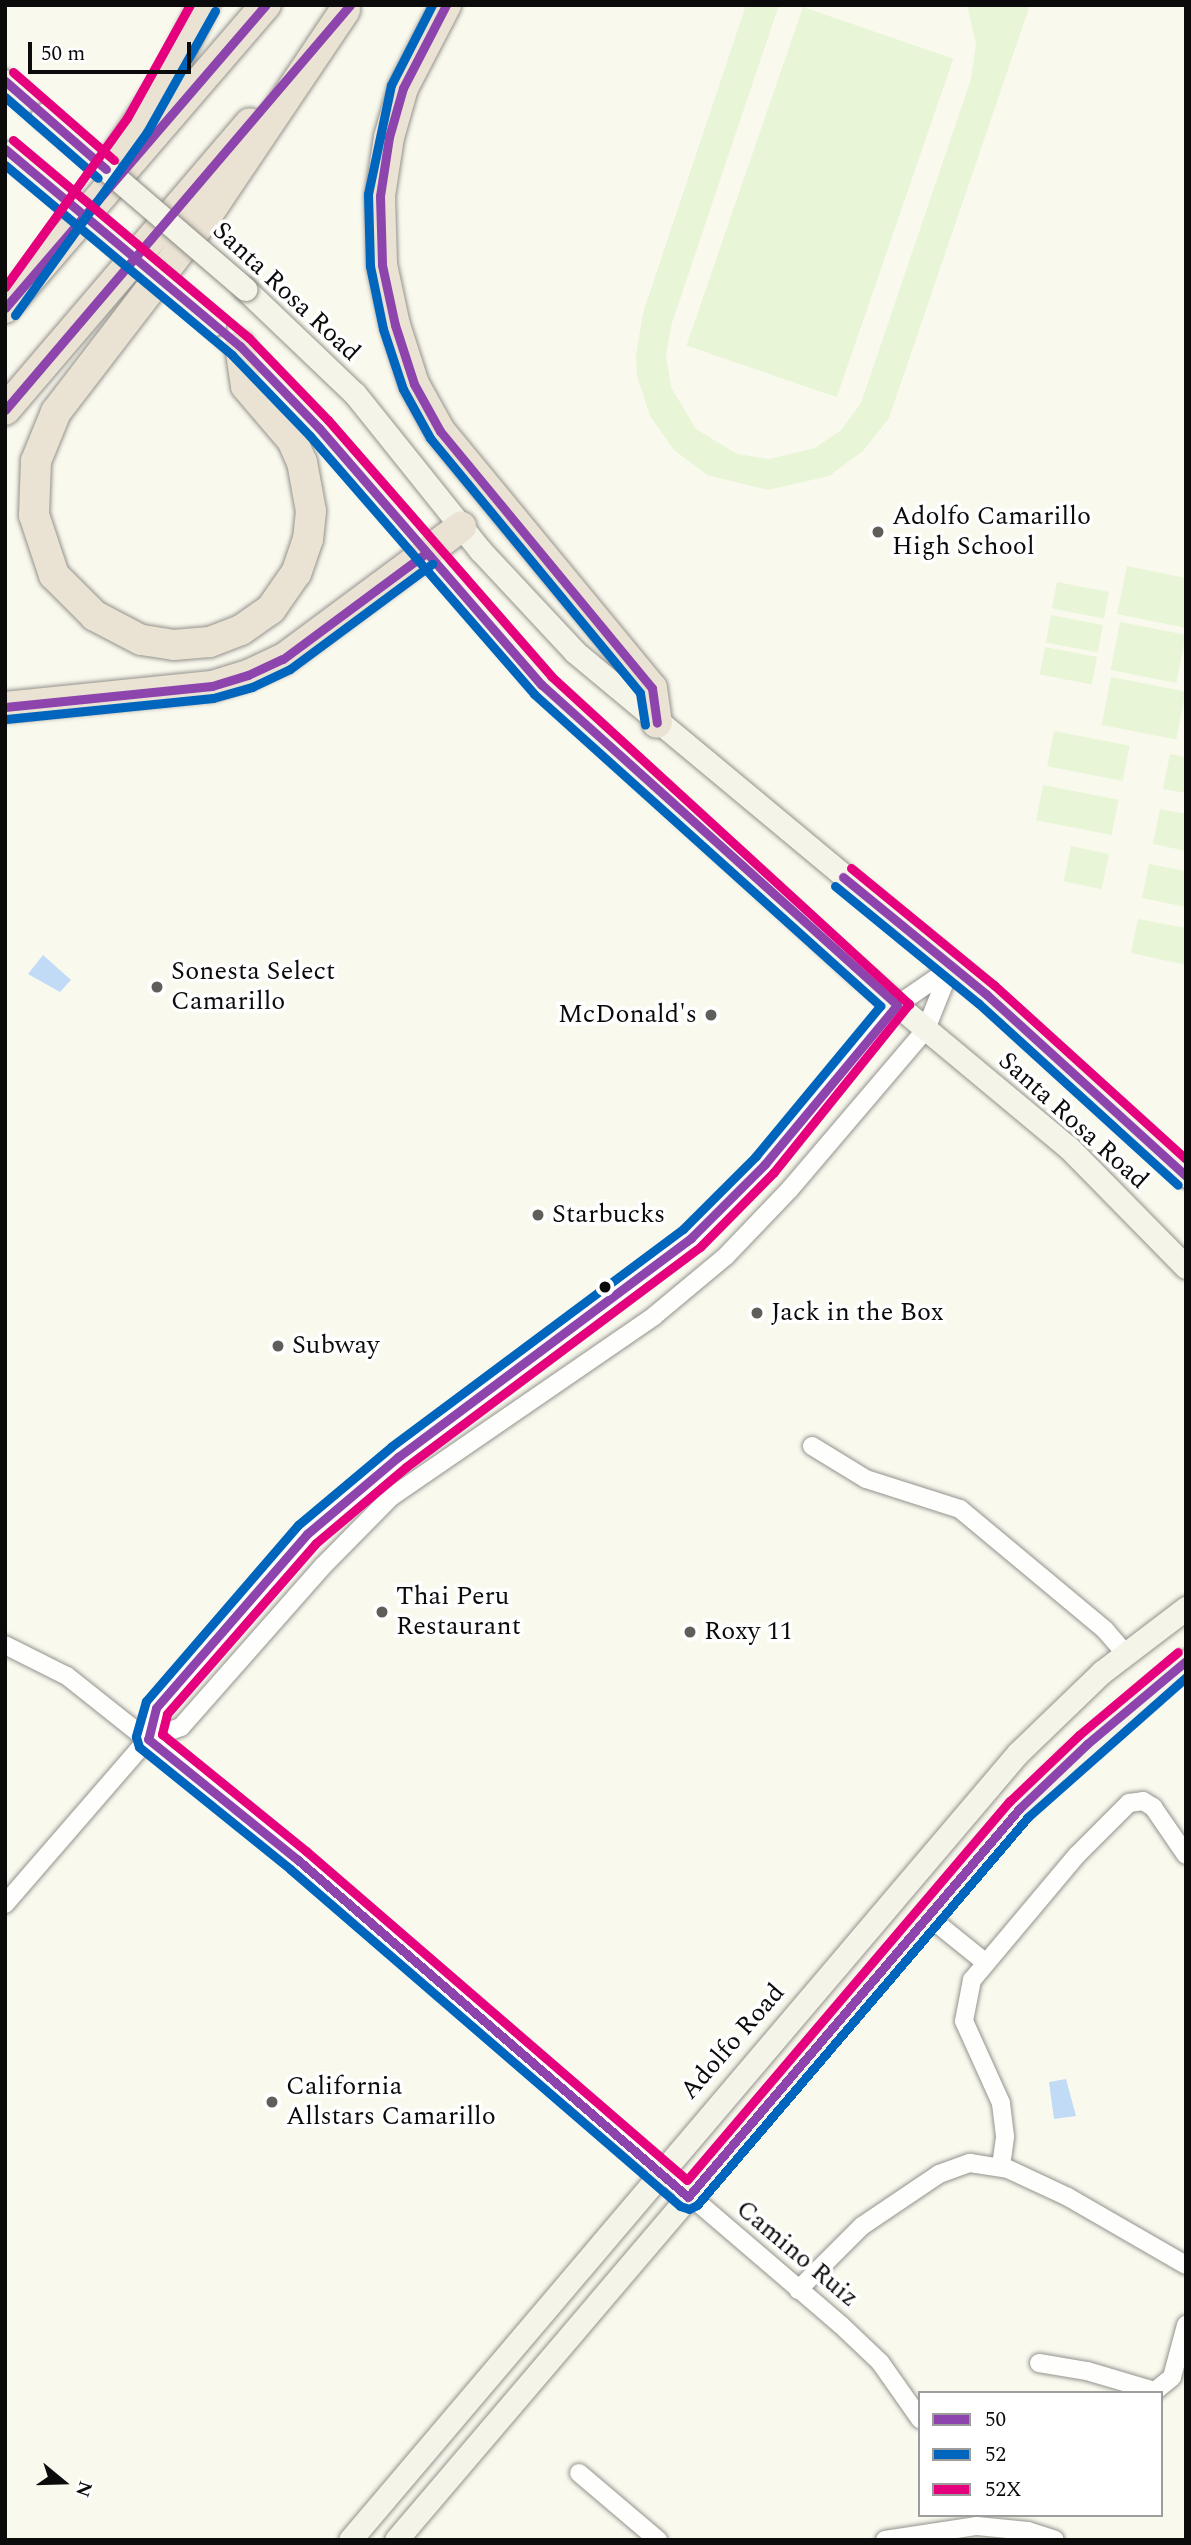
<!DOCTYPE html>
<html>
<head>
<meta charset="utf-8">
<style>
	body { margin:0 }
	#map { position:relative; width:1191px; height:2545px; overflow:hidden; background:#faf9ee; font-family:Spectral,serif }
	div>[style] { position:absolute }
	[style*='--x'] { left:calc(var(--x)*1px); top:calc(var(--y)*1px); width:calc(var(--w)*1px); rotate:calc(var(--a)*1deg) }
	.pitch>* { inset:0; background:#e8f5d6; transform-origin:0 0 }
	.water>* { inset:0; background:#c1dbf7 }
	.roads { filter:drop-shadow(0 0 2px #93928d) drop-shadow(0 0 2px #93928d) }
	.street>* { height:18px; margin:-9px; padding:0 9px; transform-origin:9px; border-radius:9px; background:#fefefc }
	.secondary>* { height:23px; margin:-11.5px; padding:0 11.5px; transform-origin:11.5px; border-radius:11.5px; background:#f4f4e8 }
	.highway>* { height:30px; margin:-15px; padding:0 15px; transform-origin:15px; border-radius:15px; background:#eae2d2 }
	.bridges { filter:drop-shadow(0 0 2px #898984) drop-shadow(0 0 2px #898984) }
	.secondary-bridge>* { height:23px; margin:-11.5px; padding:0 11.5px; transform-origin:11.5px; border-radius:11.5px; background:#f4f4e8 }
	.bus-1>* { height:9px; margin:-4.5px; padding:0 4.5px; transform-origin:4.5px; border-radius:4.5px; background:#8e44ad }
	.bus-2>* { height:9px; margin:-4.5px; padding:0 4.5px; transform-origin:4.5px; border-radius:4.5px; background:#0065bd }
	.bus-3>* { height:9px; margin:-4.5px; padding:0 4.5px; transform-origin:4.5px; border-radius:4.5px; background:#e5007d }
	.dots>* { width:19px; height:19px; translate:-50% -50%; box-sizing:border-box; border:4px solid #fff; border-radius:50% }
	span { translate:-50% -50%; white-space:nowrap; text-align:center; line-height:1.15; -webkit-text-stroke:7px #fff; paint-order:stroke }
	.street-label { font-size:26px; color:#0b0b0b }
	.poi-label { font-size:26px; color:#0b0b0b }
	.left { translate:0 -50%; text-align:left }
	.right { translate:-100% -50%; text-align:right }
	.frame { position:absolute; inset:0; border:7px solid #0b0b0b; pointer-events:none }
	.legend { position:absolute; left:918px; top:2391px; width:245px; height:126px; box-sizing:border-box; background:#fff; border:2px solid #9d9d9d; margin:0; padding:9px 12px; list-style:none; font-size:21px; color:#0b0b0b }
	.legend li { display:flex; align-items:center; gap:14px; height:35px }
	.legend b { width:35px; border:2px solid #9d9d9d }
	.north { position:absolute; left:28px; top:2447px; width:70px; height:70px; -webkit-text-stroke:5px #fff; paint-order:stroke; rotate:109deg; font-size:19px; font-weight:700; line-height:28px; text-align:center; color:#0b0b0b }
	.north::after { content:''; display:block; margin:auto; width:24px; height:32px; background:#0b0b0b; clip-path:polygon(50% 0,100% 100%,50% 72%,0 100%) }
	.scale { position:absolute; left:28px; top:42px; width:163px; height:32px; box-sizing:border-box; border:4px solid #0b0b0b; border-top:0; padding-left:9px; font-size:21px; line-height:24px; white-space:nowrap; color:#0b0b0b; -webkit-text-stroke:5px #fff; paint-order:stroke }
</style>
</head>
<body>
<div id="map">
	<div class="pitch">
		<i style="clip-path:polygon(746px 5px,779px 5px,672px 323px,666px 355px,671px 387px,696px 429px,737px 454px,769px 459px,815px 448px,841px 430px,861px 403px,971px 79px,976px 44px,967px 5px,1030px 5px,889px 418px,863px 451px,829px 476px,768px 490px,707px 475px,674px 450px,650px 416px,637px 376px,636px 355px,643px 313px)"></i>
		<i style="left:803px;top:7px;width:159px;height:358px;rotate:19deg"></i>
		<i style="clip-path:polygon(1127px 566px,1186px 578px,1186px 628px,1117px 614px)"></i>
		<i style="left:1057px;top:582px;width:53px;height:27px;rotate:11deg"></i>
		<i style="left:1051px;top:615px;width:53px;height:28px;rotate:11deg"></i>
		<i style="left:1120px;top:622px;width:67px;height:49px;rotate:11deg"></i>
		<i style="left:1045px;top:647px;width:53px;height:28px;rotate:11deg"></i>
		<i style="left:1111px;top:677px;width:76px;height:49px;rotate:11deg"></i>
		<i style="left:1054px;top:731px;width:77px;height:36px;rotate:11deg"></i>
		<i style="clip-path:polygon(1170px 754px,1186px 757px,1186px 793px,1163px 789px)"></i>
		<i style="left:1043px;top:785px;width:77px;height:36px;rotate:11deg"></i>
		<i style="clip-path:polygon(1160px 809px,1186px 814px,1186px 851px,1153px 844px)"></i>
		<i style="left:1071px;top:846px;width:39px;height:36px;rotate:12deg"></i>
		<i style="clip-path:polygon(1149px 864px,1186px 871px,1186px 907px,1142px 898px)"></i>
		<i style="clip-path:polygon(1138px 919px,1186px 928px,1186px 965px,1131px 953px)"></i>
	</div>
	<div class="water">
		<i style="clip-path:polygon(43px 955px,71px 980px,60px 992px,28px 974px)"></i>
		<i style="clip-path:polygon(1066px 2079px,1076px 2116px,1054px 2119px,1049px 2082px)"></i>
	</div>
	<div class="roads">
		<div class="street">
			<i style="--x:812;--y:1446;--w:63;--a:31.4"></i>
			<i style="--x:866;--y:1479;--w:99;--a:17.7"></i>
			<i style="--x:960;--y:1509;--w:189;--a:39.8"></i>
			<i style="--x:1105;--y:1630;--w:30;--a:49"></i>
			<i style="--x:5;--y:1645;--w:69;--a:26.6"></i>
			<i style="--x:67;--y:1676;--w:295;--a:38.5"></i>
			<i style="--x:298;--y:1860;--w:715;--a:40.58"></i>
			<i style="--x:841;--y:2325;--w:54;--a:43.5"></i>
			<i style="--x:880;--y:2362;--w:70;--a:54.9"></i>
			<i style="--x:148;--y:1739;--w:35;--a:-20"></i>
			<i style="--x:181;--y:1727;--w:215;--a:-48.6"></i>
			<i style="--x:323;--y:1566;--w:97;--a:-45.4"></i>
			<i style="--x:391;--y:1497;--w:319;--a:-34.5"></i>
			<i style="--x:654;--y:1316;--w:94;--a:-39.8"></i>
			<i style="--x:726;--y:1256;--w:93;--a:-46.3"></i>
			<i style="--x:790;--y:1189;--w:210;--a:-49.6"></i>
			<i style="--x:926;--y:1029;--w:65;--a:-68.2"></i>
			<i style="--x:5;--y:1904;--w:218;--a:-49.1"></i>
			<i style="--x:148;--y:1739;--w:32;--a:-76"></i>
			<i style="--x:156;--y:1708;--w:230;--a:-49"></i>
			<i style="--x:307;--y:1534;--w:119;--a:-40.2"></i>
			<i style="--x:398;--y:1457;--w:366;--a:-36.8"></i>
			<i style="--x:691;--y:1238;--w:105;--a:-45"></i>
			<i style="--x:765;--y:1164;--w:207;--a:-50.3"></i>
			<i style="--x:897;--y:1005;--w:65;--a:-34.4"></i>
			<i style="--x:929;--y:1917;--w:73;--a:38.9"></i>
			<i style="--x:1001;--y:2166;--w:30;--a:-82"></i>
			<i style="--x:1005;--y:2136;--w:33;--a:-97"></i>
			<i style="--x:1001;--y:2103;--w:90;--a:-114.3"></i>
			<i style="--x:964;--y:2021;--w:42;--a:-79"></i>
			<i style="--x:972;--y:1980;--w:163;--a:-50"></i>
			<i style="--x:1077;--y:1855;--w:74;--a:-45"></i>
			<i style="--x:1129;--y:1803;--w:14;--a:-8"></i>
			<i style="--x:1143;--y:1801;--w:12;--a:31"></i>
			<i style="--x:1153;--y:1807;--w:58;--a:55.5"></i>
			<i style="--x:798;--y:2290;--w:91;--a:-45"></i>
			<i style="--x:862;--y:2226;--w:93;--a:-34"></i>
			<i style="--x:939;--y:2174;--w:33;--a:-20"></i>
			<i style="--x:970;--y:2163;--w:38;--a:9"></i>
			<i style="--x:1008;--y:2169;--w:66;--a:25"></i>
			<i style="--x:1068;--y:2197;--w:136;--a:30"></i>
			<i style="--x:1039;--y:2363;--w:49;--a:9.5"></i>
			<i style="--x:1087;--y:2371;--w:71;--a:16.4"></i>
			<i style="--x:1155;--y:2391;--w:22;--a:-39"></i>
			<i style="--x:1172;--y:2377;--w:54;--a:-74.9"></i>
			<i style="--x:579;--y:2473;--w:104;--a:40.3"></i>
			<i style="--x:885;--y:2540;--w:93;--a:-8.7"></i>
			<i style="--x:977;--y:2526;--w:51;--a:5.6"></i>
			<i style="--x:1028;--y:2531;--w:28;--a:18"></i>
		</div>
		<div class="secondary">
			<i style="--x:5;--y:81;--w:51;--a:41.8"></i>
			<i style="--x:245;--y:289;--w:152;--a:43.7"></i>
			<i style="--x:355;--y:394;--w:200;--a:51.3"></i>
			<i style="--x:480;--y:550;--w:139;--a:47"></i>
			<i style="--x:575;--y:652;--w:535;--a:39.76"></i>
			<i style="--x:986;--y:994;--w:270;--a:42.3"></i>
			<i style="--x:214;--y:324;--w:148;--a:44.7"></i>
			<i style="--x:319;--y:428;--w:340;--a:49.1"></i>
			<i style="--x:542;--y:685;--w:430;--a:42.3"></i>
			<i style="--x:860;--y:974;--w:271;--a:39.8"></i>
			<i style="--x:1068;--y:1147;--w:168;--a:45.5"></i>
			<i style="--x:350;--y:2540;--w:1032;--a:-49.68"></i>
			<i style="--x:1018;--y:1753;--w:117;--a:-44"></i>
			<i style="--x:1102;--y:1672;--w:106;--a:-37.3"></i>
			<i style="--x:396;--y:2540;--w:935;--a:-49.6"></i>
			<i style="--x:1002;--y:1828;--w:95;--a:-45.9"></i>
			<i style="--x:1068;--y:1760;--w:154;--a:-40"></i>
		</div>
		<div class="highway">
			<i style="--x:446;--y:5;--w:93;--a:117.4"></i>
			<i style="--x:403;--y:88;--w:51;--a:105.9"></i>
			<i style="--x:389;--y:137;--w:60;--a:98.7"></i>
			<i style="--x:380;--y:196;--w:69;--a:88.3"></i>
			<i style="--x:382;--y:265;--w:61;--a:77.8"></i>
			<i style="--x:395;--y:325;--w:62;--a:72.1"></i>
			<i style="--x:414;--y:384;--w:54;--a:61"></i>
			<i style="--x:440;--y:431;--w:333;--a:50.5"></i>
			<i style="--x:652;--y:688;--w:35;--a:82"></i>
			<i style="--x:115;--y:157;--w:97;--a:-56.3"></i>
			<i style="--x:169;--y:76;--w:79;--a:-63.8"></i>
			<i style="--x:5;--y:308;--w:400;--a:-49.3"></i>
			<i style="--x:240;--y:346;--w:40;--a:81.5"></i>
			<i style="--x:246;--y:386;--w:71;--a:49.6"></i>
			<i style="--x:292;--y:440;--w:24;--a:66"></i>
			<i style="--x:302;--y:462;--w:50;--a:79.6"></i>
			<i style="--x:311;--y:511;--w:28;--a:96"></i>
			<i style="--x:308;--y:539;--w:36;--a:109"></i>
			<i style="--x:296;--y:573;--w:44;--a:124.8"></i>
			<i style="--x:271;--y:609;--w:37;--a:145"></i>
			<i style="--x:241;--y:630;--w:34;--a:159"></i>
			<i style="--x:209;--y:642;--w:35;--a:175"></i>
			<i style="--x:174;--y:645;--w:33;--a:-171"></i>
			<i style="--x:141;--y:640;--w:52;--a:-152.4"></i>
			<i style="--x:95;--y:616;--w:58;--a:-135"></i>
			<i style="--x:54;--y:575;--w:63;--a:-108.4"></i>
			<i style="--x:34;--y:515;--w:54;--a:-87.9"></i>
			<i style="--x:36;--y:461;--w:53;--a:-67.8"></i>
			<i style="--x:56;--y:412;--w:250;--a:-52.5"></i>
			<i style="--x:208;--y:214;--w:246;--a:-56.1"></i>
			<i style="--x:5;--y:410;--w:377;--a:-49.5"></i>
			<i style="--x:5;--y:707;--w:208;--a:-5.8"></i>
			<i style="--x:212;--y:686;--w:38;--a:-17"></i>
			<i style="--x:248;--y:675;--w:38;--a:-25"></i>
			<i style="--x:283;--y:659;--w:222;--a:-36.6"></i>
		</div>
	</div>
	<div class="bridges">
		<div class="secondary-bridge">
			<i style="--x:43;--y:115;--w:267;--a:40.7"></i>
			<i style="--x:9;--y:153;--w:267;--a:39.8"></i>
		</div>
	</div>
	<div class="bus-1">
		<i style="--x:446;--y:5;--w:93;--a:117.4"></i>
		<i style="--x:403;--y:88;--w:51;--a:105.9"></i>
		<i style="--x:389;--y:137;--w:60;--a:98.7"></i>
		<i style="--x:380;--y:196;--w:69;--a:88.3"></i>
		<i style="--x:382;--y:265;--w:61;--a:77.8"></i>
		<i style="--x:395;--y:325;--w:62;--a:72.1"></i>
		<i style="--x:414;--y:384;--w:54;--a:61"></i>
		<i style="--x:440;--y:431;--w:333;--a:50.5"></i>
		<i style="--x:652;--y:688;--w:35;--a:82"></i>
		<i style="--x:5;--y:81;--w:134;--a:41.1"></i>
		<i style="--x:5;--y:149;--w:307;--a:40"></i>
		<i style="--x:240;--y:346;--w:114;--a:46.1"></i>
		<i style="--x:319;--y:428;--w:340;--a:49.1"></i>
		<i style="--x:542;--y:685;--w:478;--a:42"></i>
		<i style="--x:897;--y:1005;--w:207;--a:129.7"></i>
		<i style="--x:765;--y:1164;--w:105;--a:135"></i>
		<i style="--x:691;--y:1238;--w:366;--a:143.2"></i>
		<i style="--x:398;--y:1457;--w:119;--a:139.8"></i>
		<i style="--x:307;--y:1534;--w:230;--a:131"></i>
		<i style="--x:156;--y:1708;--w:32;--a:104"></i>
		<i style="--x:148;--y:1739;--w:193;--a:38.9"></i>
		<i style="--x:298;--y:1860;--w:515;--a:40.83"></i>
		<i style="--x:688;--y:2197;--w:510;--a:-49.53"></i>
		<i style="--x:1019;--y:1809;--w:94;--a:-43.7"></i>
		<i style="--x:1087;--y:1744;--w:129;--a:-40"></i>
		<i style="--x:5;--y:308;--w:400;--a:-49.3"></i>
		<i style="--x:5;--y:410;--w:532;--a:-49.57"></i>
		<i style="--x:5;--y:707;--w:208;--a:-5.8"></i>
		<i style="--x:212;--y:686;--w:38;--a:-17"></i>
		<i style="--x:248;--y:675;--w:38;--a:-25"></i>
		<i style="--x:283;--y:659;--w:177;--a:-36.5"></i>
		<i style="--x:843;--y:877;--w:185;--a:39.3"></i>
		<i style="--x:986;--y:994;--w:270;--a:42.3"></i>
	</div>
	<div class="bus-2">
		<i style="--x:432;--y:5;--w:90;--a:117.1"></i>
		<i style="--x:391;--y:85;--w:111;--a:101.9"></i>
		<i style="--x:368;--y:194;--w:72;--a:88.4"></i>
		<i style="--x:370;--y:266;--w:64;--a:78.3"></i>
		<i style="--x:383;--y:329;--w:63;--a:71.6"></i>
		<i style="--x:403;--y:389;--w:56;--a:61.1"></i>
		<i style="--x:430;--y:438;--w:330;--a:50.5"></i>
		<i style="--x:640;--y:693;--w:32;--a:81"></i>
		<i style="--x:5;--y:97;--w:123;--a:41.1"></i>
		<i style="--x:5;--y:165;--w:296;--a:39.9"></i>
		<i style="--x:232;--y:355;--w:112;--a:46.1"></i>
		<i style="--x:310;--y:436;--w:342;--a:49"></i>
		<i style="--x:534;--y:694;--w:466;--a:42"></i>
		<i style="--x:880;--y:1006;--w:195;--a:129.6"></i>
		<i style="--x:756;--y:1156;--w:103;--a:135"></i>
		<i style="--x:683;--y:1229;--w:364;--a:143.3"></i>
		<i style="--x:391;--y:1447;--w:121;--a:140"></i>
		<i style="--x:298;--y:1525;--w:233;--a:130.8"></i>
		<i style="--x:146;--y:1701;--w:37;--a:106"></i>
		<i style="--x:136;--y:1737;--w:10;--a:73"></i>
		<i style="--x:139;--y:1747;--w:194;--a:38.9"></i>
		<i style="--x:290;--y:1869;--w:515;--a:40.83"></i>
		<i style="--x:680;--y:2206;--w:9;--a:18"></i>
		<i style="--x:689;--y:2209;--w:9;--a:-27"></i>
		<i style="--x:697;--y:2205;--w:510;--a:-49.53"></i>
		<i style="--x:1028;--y:1817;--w:211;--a:-41.5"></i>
		<i style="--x:15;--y:315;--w:226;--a:-54.2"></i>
		<i style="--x:147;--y:132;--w:139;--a:-60.7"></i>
		<i style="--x:6;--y:719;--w:208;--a:-5.8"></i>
		<i style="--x:213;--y:698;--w:41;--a:-15.8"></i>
		<i style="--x:252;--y:687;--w:42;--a:-25.3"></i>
		<i style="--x:290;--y:669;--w:177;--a:-36.5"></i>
		<i style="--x:835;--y:886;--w:185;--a:39.3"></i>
		<i style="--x:978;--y:1003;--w:270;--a:42.3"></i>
	</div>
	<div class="bus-3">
		<i style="--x:13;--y:72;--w:134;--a:41.1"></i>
		<i style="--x:13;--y:140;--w:308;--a:40"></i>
		<i style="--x:249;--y:338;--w:114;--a:46.1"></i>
		<i style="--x:328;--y:420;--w:340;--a:48.9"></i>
		<i style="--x:551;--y:676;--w:486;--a:42.5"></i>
		<i style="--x:909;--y:1004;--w:216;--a:128.8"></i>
		<i style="--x:774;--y:1172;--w:105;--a:134.6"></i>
		<i style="--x:700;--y:1247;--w:367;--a:143.2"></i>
		<i style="--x:406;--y:1467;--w:118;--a:139.8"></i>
		<i style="--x:316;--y:1543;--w:227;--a:131.1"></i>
		<i style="--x:167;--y:1714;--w:21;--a:104"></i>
		<i style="--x:162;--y:1734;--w:186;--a:39.1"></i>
		<i style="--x:306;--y:1851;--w:503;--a:40.81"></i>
		<i style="--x:687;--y:2180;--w:498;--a:-49.6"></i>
		<i style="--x:1010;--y:1801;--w:95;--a:-43.7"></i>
		<i style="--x:1079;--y:1735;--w:129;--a:-40"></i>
		<i style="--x:5;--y:287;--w:208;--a:-54.2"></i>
		<i style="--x:127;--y:118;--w:129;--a:-60.9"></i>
		<i style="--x:851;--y:868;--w:185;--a:39.3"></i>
		<i style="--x:994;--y:985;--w:259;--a:42.2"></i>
	</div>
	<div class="dots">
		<i style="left:878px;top:532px;background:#5f5e5a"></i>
		<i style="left:157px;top:987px;background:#5f5e5a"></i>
		<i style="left:711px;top:1015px;background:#5f5e5a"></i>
		<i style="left:538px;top:1215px;background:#5f5e5a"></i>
		<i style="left:605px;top:1287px;background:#0b0b0b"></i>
		<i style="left:757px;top:1313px;background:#5f5e5a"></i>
		<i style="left:278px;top:1346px;background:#5f5e5a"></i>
		<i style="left:382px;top:1612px;background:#5f5e5a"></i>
		<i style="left:690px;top:1632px;background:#5f5e5a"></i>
		<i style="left:272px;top:2102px;background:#5f5e5a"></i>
	</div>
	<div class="street-label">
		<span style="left:286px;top:292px;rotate:43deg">Santa Rosa Road</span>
		<span style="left:1073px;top:1121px;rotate:42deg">Santa Rosa Road</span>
		<span style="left:733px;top:2042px;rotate:-49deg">Adolfo Road</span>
		<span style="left:797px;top:2254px;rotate:40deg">Camino Ruiz</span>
	</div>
	<div class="poi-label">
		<span class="left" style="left:892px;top:532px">Adolfo Camarillo<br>High School</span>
		<span class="left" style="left:171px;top:987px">Sonesta Select<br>Camarillo</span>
		<span class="right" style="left:697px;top:1015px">McDonald's</span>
		<span class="left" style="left:552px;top:1215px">Starbucks</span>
		<span class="left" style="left:771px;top:1313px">Jack in the Box</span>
		<span class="left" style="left:292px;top:1346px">Subway</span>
		<span class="left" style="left:396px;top:1612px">Thai Peru<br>Restaurant</span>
		<span class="left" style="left:704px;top:1632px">Roxy 11</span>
		<span class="left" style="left:286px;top:2102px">California<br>Allstars Camarillo</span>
	</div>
	<div class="frame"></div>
	<ul class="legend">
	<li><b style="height:9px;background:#8e44ad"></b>50</li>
	<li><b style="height:9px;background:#0065bd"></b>52</li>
	<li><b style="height:9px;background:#e5007d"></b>52X</li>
	</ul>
	<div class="north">N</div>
	<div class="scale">50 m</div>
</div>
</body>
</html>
